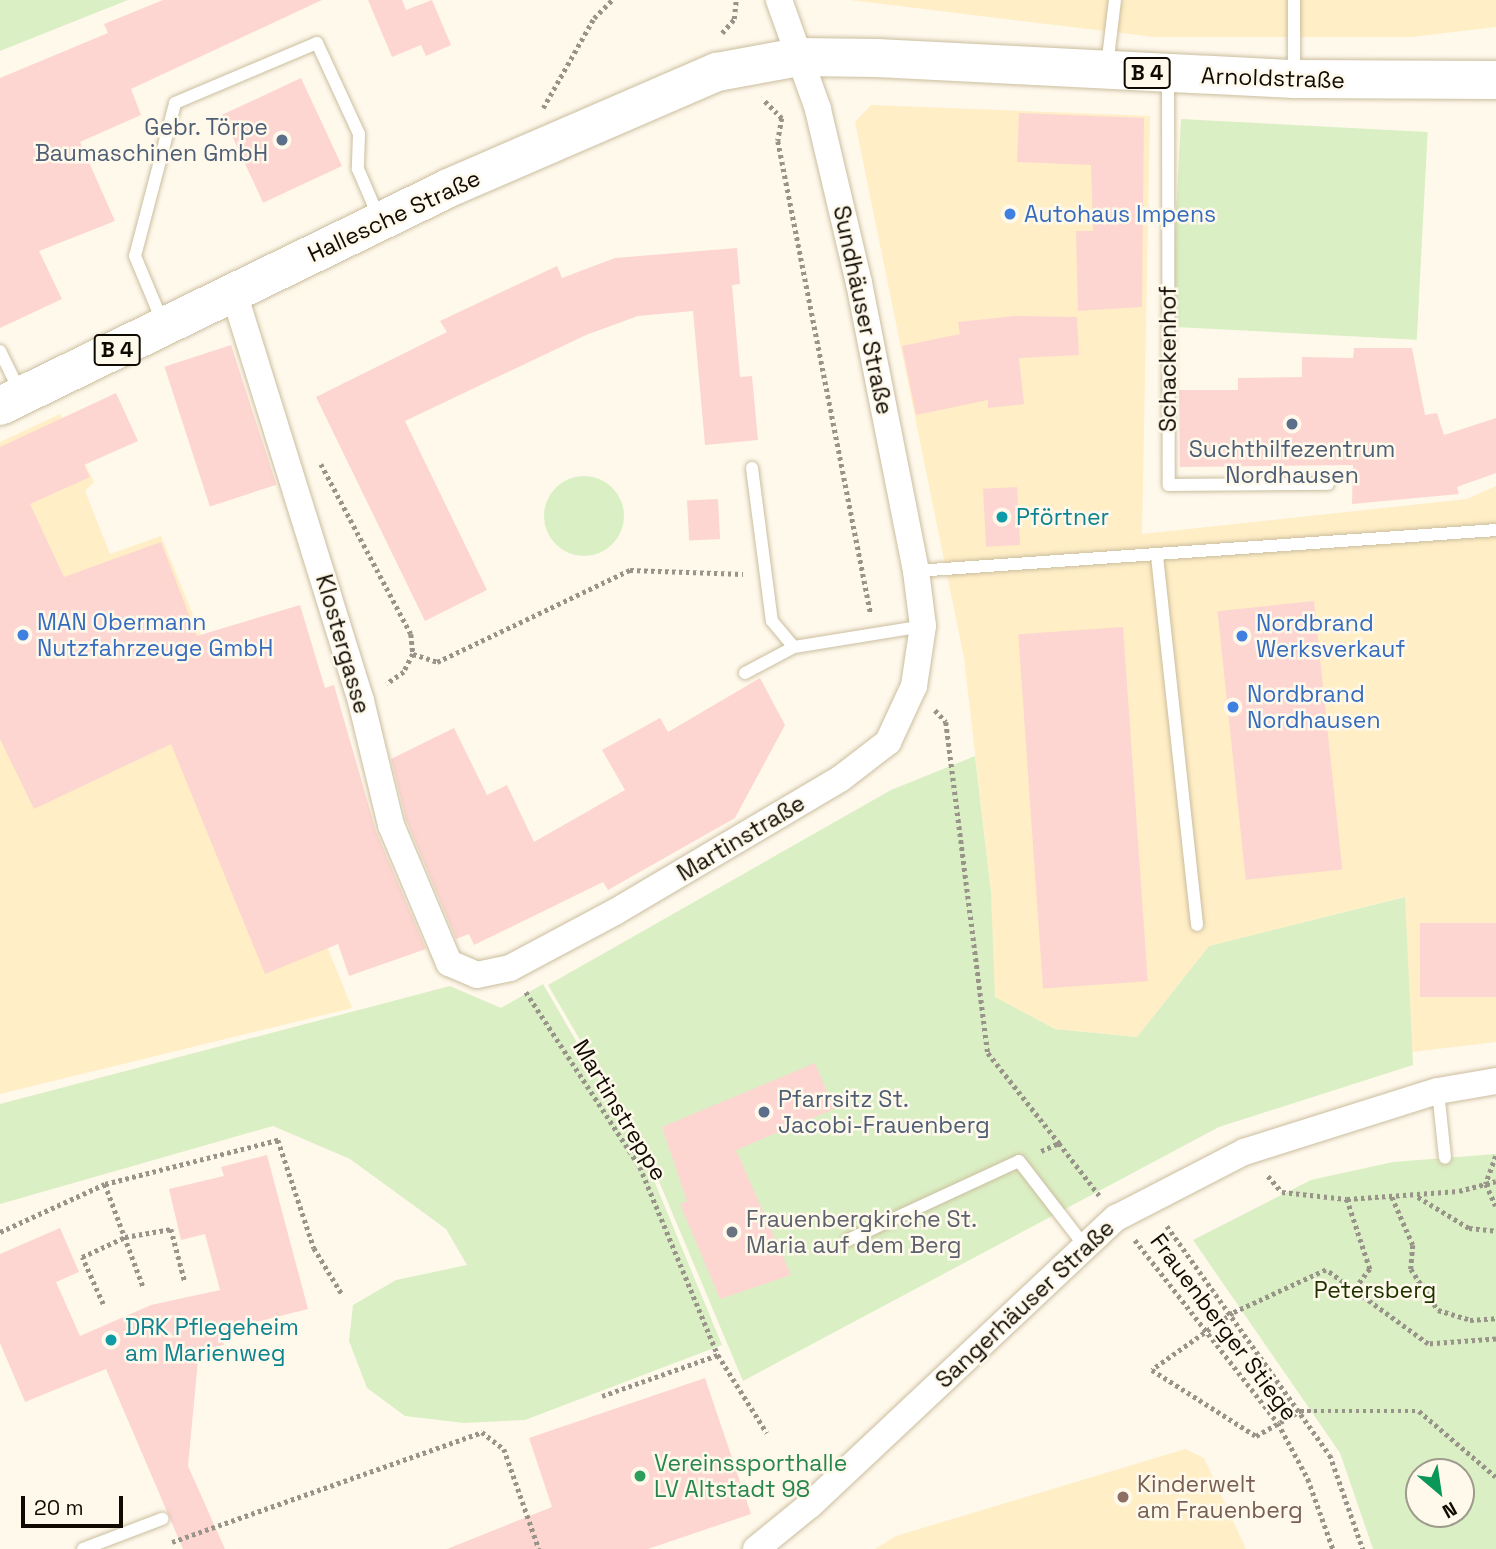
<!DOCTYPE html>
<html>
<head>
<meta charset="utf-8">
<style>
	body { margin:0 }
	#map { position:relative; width:1496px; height:1549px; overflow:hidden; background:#fff9ec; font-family:"Space Grotesk",sans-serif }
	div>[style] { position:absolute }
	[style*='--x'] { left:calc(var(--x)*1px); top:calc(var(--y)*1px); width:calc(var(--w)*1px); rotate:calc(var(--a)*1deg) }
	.built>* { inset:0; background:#ffeec6 }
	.green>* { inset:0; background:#dbefc4; transform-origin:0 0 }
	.round { border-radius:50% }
	.building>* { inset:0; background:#fdd6d1; transform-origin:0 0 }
	.path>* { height:4.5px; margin-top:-2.25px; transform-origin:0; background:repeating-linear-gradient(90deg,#999489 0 3.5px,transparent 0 7px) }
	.roads { filter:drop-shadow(0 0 2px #cbbe9f) drop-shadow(0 0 2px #cbbe9f) }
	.lane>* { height:12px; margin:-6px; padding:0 6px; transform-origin:6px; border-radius:6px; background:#fff }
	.street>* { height:26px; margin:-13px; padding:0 13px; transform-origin:13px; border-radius:13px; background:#fff }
	.primary>* { height:38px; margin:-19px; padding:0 19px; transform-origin:19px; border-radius:19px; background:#fff }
	.dots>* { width:19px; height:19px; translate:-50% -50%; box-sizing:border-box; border:4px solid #fff9ec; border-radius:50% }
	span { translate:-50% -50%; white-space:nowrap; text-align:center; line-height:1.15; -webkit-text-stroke:5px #fff9ec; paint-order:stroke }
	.shield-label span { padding:2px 5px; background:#fff9ec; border:2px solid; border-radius:5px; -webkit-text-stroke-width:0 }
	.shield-label { font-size:21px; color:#0f0b02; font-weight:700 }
	.street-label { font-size:23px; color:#0f0b02 }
	.service-label { font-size:23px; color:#4e5e75 }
	.right { translate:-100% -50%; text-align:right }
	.left { translate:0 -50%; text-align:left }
	.shop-label { font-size:23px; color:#366cbe }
	.culture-label { font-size:23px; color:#0d838f }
	.worship-label { font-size:23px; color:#5b616d }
	.park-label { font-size:23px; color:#213201 }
	.leisure-label { font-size:23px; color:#27864d }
	.education-label { font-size:23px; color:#785e54 }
	.north { position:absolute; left:1405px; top:1458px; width:70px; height:70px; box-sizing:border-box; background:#fff9ec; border:2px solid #9f9a8e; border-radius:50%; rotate:151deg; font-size:19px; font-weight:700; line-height:28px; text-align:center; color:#0f0b02 }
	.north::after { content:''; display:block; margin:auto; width:24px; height:32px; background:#0a9758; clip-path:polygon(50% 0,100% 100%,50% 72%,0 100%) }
	.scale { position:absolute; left:21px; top:1496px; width:102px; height:32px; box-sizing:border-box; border:4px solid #0f0b02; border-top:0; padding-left:9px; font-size:21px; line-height:24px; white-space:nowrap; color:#0f0b02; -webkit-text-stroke:5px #fff9ec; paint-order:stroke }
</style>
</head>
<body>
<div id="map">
	<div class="built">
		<i style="clip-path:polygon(850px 0,1496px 0,1496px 27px,1411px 37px,1154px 37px)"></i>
		<i style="clip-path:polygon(871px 105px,1150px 116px,1142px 534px,1467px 499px,1496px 486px,1496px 1042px,1412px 1052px,1404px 897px,1209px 946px,1137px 1037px,1055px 1029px,994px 997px,991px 892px,964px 658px,855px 122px)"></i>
		<i style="clip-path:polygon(60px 414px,94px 482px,85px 491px,110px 554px,161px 536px,352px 1008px,0 1094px,0 442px)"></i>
		<i style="clip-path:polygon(1185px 1449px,1204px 1458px,1246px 1549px,875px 1549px,896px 1536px)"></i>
	</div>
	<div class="green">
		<i style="clip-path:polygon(0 0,128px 0,0 51px)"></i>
		<i style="left:1181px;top:119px;width:247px;height:208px;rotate:3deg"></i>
		<i class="round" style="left:544px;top:476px;width:80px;height:80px"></i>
		<i style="clip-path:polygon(975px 756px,991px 892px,995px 997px,1055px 1029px,1137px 1037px,1209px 946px,1405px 897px,1413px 1065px,1219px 1127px,743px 1381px,650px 1160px,548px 985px,891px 790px)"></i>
		<i style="clip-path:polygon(543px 984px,646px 1161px,722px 1345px,525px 1420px,464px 1423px,405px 1416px,367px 1388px,349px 1341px,353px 1305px,396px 1280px,467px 1265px,446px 1229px,350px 1159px,273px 1126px,0 1204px,0 1104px,450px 986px,501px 1008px)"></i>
		<i style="clip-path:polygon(evenodd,1496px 1154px,1496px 1549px,1373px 1549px,1340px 1453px,1193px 1240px,1311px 1180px,1393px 1162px,1496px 1154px,1419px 1472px,1461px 1472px,1461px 1514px,1419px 1514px,1419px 1472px)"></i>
	</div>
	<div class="building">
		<i style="clip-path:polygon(163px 0,322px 0,131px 89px,141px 115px,80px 142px,115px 221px,39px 251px,62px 299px,0 328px,0 78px,108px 33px,104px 24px)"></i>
		<i style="clip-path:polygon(368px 0,402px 0,406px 10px,432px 0,451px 45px,426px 56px,421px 45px,392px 57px)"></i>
		<i style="left:301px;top:78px;width:97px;height:87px;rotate:65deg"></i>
		<i style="clip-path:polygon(1019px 113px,1144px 118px,1142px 307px,1078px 311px,1076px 231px,1093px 231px,1091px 165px,1017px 162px)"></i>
		<i style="clip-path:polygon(737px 248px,740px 284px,732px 285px,740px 377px,752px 376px,758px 440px,705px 445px,693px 311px,638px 316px,586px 335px,405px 421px,487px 590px,425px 621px,316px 397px,447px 332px,440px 321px,557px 266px,562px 278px,615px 258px)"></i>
		<i style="clip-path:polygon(1015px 316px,1077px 317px,1079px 355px,1019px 358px,1024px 404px,988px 408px,988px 400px,916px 415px,902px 346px,960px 334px,958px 322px)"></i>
		<i style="left:231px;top:345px;width:147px;height:70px;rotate:72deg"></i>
		<i style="clip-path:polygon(1354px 348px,1412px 348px,1425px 415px,1437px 413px,1444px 435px,1496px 418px,1496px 473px,1457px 487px,1459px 494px,1352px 504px,1353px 465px,1180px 467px,1179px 390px,1238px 390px,1238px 378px,1302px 377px,1302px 357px,1353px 358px)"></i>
		<i style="clip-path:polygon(116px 393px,138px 441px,84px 465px,90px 477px,30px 504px,64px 577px,161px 542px,197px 636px,300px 605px,325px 688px,334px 685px,376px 831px,426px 949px,349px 976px,338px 944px,265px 974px,171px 744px,34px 809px,0 739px,0 447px)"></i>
		<i style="left:1017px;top:487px;width:58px;height:34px;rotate:87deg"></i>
		<i style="left:718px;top:499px;width:40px;height:31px;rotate:87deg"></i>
		<i style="left:1314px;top:601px;width:270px;height:97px;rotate:84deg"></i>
		<i style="left:1123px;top:627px;width:355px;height:105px;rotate:86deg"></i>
		<i style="clip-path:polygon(760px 678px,785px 725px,735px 818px,608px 890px,603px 882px,474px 945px,469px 934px,456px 939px,406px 820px,391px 759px,454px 728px,487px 795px,507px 785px,534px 842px,625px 790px,602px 750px,660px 718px,668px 732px)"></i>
		<i style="left:1496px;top:923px;width:74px;height:76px;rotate:90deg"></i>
		<i style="clip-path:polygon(815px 1063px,834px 1109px,736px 1150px,791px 1275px,720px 1299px,680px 1204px,687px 1201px,662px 1127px)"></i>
		<i style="clip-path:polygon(267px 1155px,308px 1309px,220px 1331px,224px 1345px,199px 1350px,188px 1466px,225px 1549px,183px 1549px,106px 1369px,25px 1402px,0 1343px,0 1254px,60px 1228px,79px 1272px,56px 1282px,80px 1336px,151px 1305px,220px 1290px,205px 1234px,181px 1240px,169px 1189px,224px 1176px,221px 1167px)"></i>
		<i style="clip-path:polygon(705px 1378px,751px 1514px,648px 1549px,447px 1549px,552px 1507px,529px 1438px)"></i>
	</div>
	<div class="path">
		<i style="--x:722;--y:33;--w:18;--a:-49"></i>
		<i style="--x:734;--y:19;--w:19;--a:-84"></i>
		<i style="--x:765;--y:101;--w:24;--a:45"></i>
		<i style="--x:543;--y:108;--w:103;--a:-60.5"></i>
		<i style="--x:594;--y:18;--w:25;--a:-45"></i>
		<i style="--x:782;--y:118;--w:23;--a:100"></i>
		<i style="--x:778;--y:141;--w:482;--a:78.9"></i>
		<i style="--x:321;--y:464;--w:192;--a:62.1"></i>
		<i style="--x:411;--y:634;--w:20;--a:84"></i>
		<i style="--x:413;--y:654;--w:20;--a:117"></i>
		<i style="--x:404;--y:672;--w:21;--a:145"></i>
		<i style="--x:413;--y:654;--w:25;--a:18"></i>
		<i style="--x:437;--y:662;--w:214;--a:-25.5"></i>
		<i style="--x:630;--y:570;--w:113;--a:2"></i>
		<i style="--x:935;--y:710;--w:16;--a:47"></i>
		<i style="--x:946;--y:722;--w:334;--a:82.8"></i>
		<i style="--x:988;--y:1053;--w:115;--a:51.7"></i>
		<i style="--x:526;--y:992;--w:209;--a:56.9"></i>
		<i style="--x:640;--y:1167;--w:204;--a:67.5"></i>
		<i style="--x:718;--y:1355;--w:92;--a:57.9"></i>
		<i style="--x:1041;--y:1151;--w:20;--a:-24"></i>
		<i style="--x:1059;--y:1143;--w:66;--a:52.4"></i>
		<i style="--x:1496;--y:1156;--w:30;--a:110"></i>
		<i style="--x:1486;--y:1184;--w:24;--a:66"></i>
		<i style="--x:1268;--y:1176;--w:21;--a:49"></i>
		<i style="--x:1282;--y:1192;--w:65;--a:6.1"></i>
		<i style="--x:1347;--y:1199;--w:112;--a:-4.1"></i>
		<i style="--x:1459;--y:1191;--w:38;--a:-15"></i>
		<i style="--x:105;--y:1184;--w:109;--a:69.6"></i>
		<i style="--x:1392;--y:1197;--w:52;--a:66.4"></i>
		<i style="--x:1413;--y:1245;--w:24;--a:95"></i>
		<i style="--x:1411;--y:1269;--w:49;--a:56.6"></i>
		<i style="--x:1438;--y:1310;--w:34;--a:17"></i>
		<i style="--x:1470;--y:1320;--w:26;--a:-4"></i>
		<i style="--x:1418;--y:1197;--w:60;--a:31.3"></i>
		<i style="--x:1469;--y:1228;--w:27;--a:6"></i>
		<i style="--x:1347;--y:1199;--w:74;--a:71.8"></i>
		<i style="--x:1370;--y:1269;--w:26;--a:127"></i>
		<i style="--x:1167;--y:1226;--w:281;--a:54.6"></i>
		<i style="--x:1330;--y:1455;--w:100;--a:70.7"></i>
		<i style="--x:0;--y:1232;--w:115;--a:-24.6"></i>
		<i style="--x:105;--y:1184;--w:179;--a:-14.3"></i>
		<i style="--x:278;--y:1140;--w:114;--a:71.6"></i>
		<i style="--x:314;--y:1248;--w:54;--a:58.7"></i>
		<i style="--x:1135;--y:1240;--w:232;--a:52"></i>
		<i style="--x:1278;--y:1423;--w:64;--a:61.8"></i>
		<i style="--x:1308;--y:1479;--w:74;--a:70.3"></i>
		<i style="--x:103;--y:1304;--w:51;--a:-114.1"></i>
		<i style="--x:82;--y:1257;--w:47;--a:-24.9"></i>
		<i style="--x:125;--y:1237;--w:47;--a:-9.9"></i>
		<i style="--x:171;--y:1229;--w:55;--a:75.2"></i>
		<i style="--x:1496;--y:1339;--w:68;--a:175.8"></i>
		<i style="--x:1428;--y:1344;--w:126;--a:-144"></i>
		<i style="--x:1326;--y:1270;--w:102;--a:155.2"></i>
		<i style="--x:1233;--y:1313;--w:99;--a:144.9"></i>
		<i style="--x:1152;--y:1370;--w:123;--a:32.4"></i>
		<i style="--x:1256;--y:1436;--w:51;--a:-29.6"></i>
		<i style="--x:1300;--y:1411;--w:119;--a:0"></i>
		<i style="--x:1419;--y:1411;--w:101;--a:40.6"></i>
		<i style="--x:602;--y:1396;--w:123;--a:-19.5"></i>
		<i style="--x:172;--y:1542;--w:329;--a:-19.5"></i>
		<i style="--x:482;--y:1432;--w:28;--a:38"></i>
		<i style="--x:504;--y:1449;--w:106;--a:70.7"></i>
	</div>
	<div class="roads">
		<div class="lane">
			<i style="--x:1294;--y:0;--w:75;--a:90"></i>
			<i style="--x:1107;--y:66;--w:66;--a:-83.1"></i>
			<i style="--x:1168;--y:78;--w:407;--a:89.9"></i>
			<i style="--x:1169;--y:485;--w:159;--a:-0.4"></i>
			<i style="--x:163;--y:323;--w:73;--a:-112.7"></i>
			<i style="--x:135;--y:256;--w:158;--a:-75.3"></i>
			<i style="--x:175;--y:103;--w:154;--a:-22.9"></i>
			<i style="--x:317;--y:43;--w:100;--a:65.2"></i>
			<i style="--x:359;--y:134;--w:35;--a:92"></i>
			<i style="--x:358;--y:169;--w:53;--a:66.8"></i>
			<i style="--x:0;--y:351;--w:46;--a:64"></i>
			<i style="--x:752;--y:468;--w:154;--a:82.6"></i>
			<i style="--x:772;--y:621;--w:34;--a:50"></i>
			<i style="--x:1157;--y:556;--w:371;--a:83.8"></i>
			<i style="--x:916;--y:571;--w:581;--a:-4.04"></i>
			<i style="--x:745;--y:673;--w:55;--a:-28"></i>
			<i style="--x:794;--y:647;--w:131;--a:-9.2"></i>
			<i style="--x:1438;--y:1091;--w:67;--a:84"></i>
			<i style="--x:848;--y:1240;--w:188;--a:-24.8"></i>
			<i style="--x:1019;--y:1161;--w:106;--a:52.3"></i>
			<i style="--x:83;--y:1549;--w:85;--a:-20.8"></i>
		</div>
		<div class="street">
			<i style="--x:234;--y:293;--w:427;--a:72.7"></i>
			<i style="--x:361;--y:701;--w:128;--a:76.4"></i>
			<i style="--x:391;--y:825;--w:150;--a:67.2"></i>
			<i style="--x:449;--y:963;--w:30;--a:23"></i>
			<i style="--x:477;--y:975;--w:34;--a:-12"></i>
			<i style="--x:510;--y:968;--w:119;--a:-28.1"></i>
			<i style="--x:615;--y:912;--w:261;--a:-30.6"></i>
			<i style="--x:840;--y:779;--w:61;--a:-37.6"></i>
			<i style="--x:888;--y:742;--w:62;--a:-65.1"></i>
			<i style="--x:914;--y:686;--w:61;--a:-81.5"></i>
			<i style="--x:923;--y:626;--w:55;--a:-97.3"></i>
			<i style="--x:916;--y:571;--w:294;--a:-101.2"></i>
			<i style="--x:859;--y:283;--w:179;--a:-103.3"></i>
			<i style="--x:818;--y:109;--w:116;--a:-109.7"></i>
			<i style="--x:756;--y:1549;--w:70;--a:-39.2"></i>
			<i style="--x:810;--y:1505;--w:420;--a:-43.2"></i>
			<i style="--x:1116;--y:1218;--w:144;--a:-27.3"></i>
			<i style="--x:1244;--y:1152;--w:203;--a:-17.5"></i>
			<i style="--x:1438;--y:1091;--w:59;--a:-9.8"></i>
		</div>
		<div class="primary">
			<i style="--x:0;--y:406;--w:501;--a:-25.9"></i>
			<i style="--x:451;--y:187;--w:290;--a:-23.4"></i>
			<i style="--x:717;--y:72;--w:83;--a:-10.4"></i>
			<i style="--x:799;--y:57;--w:78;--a:0.7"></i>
			<i style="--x:877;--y:58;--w:418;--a:2.9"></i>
			<i style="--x:1294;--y:79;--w:202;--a:0.3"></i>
		</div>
	</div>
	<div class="dots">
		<i style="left:282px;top:140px;background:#5c6f8a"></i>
		<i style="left:1010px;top:214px;background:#3f7fe0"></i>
		<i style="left:1292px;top:424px;background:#5c6f8a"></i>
		<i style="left:1002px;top:517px;background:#0f9aa8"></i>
		<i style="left:23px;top:635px;background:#3f7fe0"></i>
		<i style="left:1242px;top:636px;background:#3f7fe0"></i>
		<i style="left:1233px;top:707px;background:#3f7fe0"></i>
		<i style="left:764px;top:1112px;background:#5c6f8a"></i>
		<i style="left:732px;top:1232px;background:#6b7280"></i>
		<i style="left:111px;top:1340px;background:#0f9aa8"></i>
		<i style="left:640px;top:1476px;background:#2e9e5b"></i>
		<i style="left:1123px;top:1497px;background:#8d6e63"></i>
	</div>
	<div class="shield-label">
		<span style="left:1147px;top:73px">B 4</span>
		<span style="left:117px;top:350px">B 4</span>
	</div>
	<div class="street-label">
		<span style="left:1273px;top:78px;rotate:2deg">Arnoldstraße</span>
		<span style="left:394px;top:216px;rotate:-25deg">Hallesche Straße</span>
		<span style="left:863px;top:310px;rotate:78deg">Sundhäuser Straße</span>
		<span style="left:1168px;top:359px;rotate:-90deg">Schackenhof</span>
		<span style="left:343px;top:644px;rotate:74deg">Klostergasse</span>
		<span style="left:741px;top:838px;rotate:-31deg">Martinstraße</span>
		<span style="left:620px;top:1110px;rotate:59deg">Martinstreppe</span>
		<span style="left:1025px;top:1304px;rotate:-43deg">Sangerhäuser Straße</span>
		<span style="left:1224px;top:1327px;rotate:53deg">Frauenberger Stiege</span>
	</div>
	<div class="service-label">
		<span class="right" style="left:268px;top:140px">Gebr. Törpe<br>Baumaschinen GmbH</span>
		<span style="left:1292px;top:462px">Suchthilfezentrum<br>Nordhausen</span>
		<span class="left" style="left:778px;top:1112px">Pfarrsitz St.<br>Jacobi-Frauenberg</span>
	</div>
	<div class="shop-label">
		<span class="left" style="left:1024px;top:214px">Autohaus Impens</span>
		<span class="left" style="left:37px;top:635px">MAN Obermann<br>Nutzfahrzeuge GmbH</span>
		<span class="left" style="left:1256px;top:636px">Nordbrand<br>Werksverkauf</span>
		<span class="left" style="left:1247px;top:707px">Nordbrand<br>Nordhausen</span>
	</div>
	<div class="culture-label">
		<span class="left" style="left:1016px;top:517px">Pförtner</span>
		<span class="left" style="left:125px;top:1340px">DRK Pflegeheim<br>am Marienweg</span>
	</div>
	<div class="worship-label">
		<span class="left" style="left:746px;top:1232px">Frauenbergkirche St.<br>Maria auf dem Berg</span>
	</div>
	<div class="park-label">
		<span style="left:1375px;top:1290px">Petersberg</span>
	</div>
	<div class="leisure-label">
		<span class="left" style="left:654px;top:1476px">Vereinssporthalle<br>LV Altstadt 98</span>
	</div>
	<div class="education-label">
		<span class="left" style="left:1137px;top:1497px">Kinderwelt<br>am Frauenberg</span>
	</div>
	<div class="north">N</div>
	<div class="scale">20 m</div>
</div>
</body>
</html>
